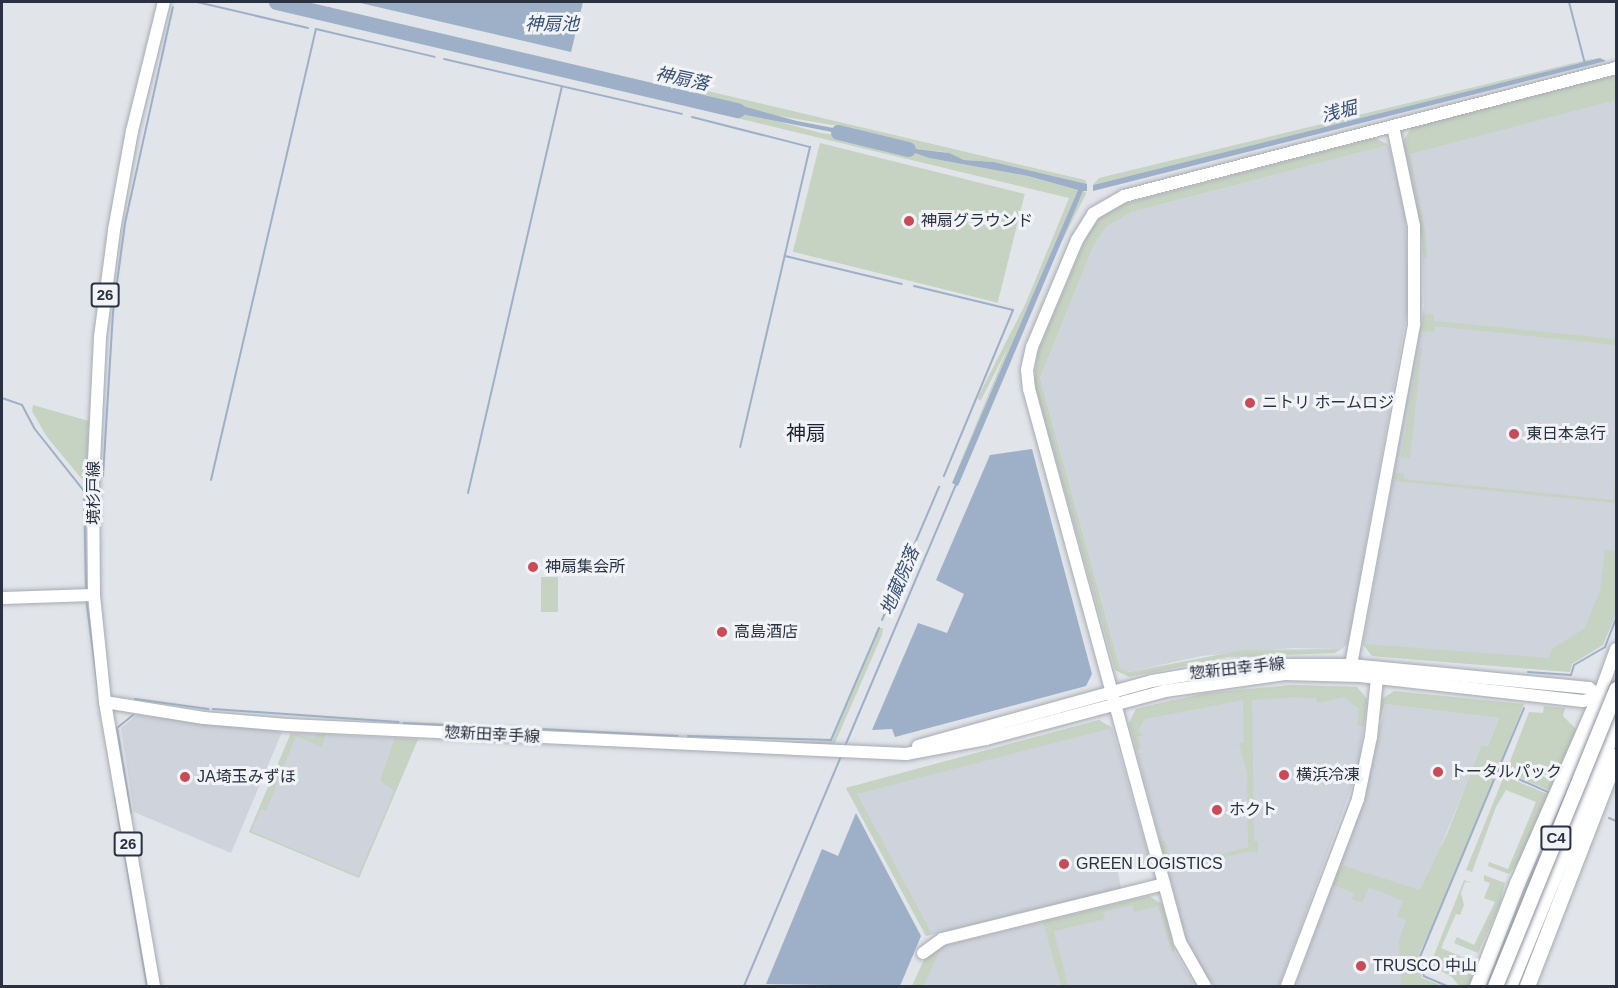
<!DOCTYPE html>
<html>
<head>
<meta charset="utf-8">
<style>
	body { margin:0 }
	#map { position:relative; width:1618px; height:988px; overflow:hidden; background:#e1e4e9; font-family:Helvetica,"Noto Sans JP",sans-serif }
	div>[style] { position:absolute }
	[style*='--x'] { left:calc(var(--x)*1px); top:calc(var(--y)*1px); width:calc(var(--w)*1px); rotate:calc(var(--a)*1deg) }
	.built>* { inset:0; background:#cfd3db }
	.green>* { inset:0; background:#c6d3c2; transform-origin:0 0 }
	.water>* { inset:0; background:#9db0c8 }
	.stream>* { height:2px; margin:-1px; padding:0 1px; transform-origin:1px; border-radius:1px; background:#9db0c8 }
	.river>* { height:15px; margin:-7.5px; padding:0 7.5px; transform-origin:7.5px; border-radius:7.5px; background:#9db0c8 }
	.roads { filter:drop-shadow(0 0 2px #a6abb3) drop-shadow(0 0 2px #a6abb3) }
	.secondary>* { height:12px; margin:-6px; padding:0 6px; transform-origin:6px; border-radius:6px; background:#fff }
	.primary>* { height:12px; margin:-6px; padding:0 6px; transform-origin:6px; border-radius:6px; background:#fff }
	.highway>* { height:15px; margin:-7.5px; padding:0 7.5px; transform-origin:7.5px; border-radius:7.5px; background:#fff }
	.bridges { filter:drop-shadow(0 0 2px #89919f) drop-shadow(0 0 2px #89919f) }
	.highway-bridge>* { height:15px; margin:-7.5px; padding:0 7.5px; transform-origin:7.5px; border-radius:7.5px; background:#fff }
	.dots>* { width:16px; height:16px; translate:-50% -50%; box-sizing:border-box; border:3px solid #f1f3f7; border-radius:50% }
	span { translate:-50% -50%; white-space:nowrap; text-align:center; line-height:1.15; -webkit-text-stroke:6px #f1f3f7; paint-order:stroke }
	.shield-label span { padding:2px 4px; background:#f1f3f7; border:2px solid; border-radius:4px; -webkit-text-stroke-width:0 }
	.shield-label { font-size:15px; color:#2a3140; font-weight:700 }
	.poi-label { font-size:16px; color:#2a3140 }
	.left { translate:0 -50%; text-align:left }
	.street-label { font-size:16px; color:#2a3140 }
	.water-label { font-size:18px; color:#364e73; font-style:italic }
	.quarter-label { font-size:20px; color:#1c2231 }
	.frame { position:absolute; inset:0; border:3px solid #2a3140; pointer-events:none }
</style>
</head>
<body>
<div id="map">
	<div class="built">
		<i style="clip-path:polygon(1616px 75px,1616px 614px,1603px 645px,1572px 664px,1570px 672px,1372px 656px,1363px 644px,1424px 307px,1422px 233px,1403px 142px,1411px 128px)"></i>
		<i style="clip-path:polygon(1389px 145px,1405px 214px,1409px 301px,1348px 644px,1341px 649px,1293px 648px,1201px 656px,1129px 672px,1120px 668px,1040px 378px,1094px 245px,1106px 227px,1132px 212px)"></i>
		<i style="clip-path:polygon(1290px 685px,1357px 687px,1367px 699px,1358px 769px,1279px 986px,1215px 986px,1201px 971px,1186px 939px,1129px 723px,1136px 709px,1172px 700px)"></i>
		<i style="clip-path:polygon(1385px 704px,1499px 718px,1488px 746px,1483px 744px,1441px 846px,1442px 898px,1417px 959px,1422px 978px,1442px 986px,1295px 986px,1364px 802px)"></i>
		<i style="clip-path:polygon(136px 715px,282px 732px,231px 853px,134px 812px,121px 728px)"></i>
		<i style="clip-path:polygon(1099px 720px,1112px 728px,1151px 864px,1118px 872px,1121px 888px,926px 936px,846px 788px)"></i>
		<i style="clip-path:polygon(291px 733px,418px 739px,359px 878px,249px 832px)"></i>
		<i style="clip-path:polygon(1149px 896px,1162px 904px,1175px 952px,1195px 986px,924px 986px,942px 946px)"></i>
	</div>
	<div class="green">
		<i style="clip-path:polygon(1600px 58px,1093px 185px,1099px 178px,1586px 60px,1600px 58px,1605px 59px)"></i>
		<i style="clip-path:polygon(1616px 75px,1616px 100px,1410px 154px,1425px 232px,1428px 258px,1424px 258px,1415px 187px,1403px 142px,1411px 128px)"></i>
		<i style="clip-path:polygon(699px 89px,1085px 180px,1087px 184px,994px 162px,964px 160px,945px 152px,907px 148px,890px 139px,838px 126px,762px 113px,695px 93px)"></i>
		<i style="clip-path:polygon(693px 99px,821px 133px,883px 142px,929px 158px,1028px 176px,1078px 190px,952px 483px,1069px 198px,695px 108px)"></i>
		<i style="clip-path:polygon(1375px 138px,1389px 145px,1132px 212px,1106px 227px,1094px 245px,1040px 378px,1120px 668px,1129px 672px,1243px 650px,1341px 649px,1335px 653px,1228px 657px,1129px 677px,1115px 670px,1034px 381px,1038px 351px,1089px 231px,1104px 214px,1123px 204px)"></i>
		<i style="left:820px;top:143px;width:211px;height:112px;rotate:14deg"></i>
		<i style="left:1083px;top:191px;width:4px;height:233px;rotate:27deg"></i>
		<i style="clip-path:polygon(1423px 314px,1434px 315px,1434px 321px,1616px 339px,1616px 345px,1435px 326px,1434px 332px,1422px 331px)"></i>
		<i style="clip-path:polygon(1422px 346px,1410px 459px,1401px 458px,1419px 348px)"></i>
		<i style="clip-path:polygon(33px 405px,89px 421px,87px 478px,81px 478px,47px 437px,32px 411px)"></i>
		<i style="clip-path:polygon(1395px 473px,1404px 473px,1404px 479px,1613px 500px,1616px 473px,1616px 503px,1394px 481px)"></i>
		<i style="clip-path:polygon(1616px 539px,1616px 614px,1603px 645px,1572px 664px,1570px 672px,1372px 656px,1363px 644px,1549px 658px,1552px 649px,1585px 628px,1600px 590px,1605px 550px,1615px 551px)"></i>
		<i style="left:541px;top:577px;width:17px;height:35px"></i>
		<i style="clip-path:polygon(879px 628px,883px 628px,882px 635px,834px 745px,765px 742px,832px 741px)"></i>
		<i style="clip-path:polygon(1290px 685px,1357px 687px,1367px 699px,1364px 726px,1357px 725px,1359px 709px,1344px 697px,1317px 703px,1316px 698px,1295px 697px,1252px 700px,1254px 841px,1258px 841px,1258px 853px,1251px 851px,1168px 871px,1160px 841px,1165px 841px,1172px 867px,1248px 847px,1247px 772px,1239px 744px,1244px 742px,1243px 700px,1145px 719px,1138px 731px,1143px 735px,1138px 737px,1141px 748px,1137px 750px,1129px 723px,1136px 709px,1206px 693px)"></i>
		<i style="clip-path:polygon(1394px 691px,1524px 704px,1463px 857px,1417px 959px,1422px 978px,1442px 986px,1401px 986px,1399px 940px,1406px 920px,1397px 916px,1403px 901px,1369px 887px,1362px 903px,1352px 899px,1354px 893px,1333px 885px,1341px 865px,1420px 890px,1447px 834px,1482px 744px,1488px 746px,1499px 718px,1385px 704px,1380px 720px,1382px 699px)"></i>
		<i style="clip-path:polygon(1544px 706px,1565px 708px,1563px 716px,1577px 730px,1550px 791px,1506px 772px,1529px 712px,1543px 713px)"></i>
		<i style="clip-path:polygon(1099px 720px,1112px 728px,857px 794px,932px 934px,926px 936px,846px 788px)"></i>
		<i style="clip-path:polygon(291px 733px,315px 739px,315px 734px,326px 734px,322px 747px,296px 736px,266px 811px,261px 809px,251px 831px,358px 876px,394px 791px,380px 781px,395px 738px,418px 739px,359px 878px,249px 832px)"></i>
		<i style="clip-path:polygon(1504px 776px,1550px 795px,1522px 858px,1509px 874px,1488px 866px,1489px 862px,1508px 869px,1536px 802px,1506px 790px,1496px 807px,1472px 872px,1466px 870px)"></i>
		<i style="clip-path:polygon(1484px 875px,1505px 883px,1500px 904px,1478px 953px,1454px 943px,1457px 937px,1474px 945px,1495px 902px,1484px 898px,1490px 883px,1484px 881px)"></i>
		<i style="clip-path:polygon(1464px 880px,1472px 883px,1465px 882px,1461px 893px,1464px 905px,1460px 915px,1456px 914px,1441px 948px,1474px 962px,1471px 986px,1459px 986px,1452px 977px,1430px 965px)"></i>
		<i style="clip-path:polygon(1149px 896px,1162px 904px,1175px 951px,1172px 952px,1158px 906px,1134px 912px,1132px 905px,1103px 912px,1105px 919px,1054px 931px,1068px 986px,1061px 986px,1043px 922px)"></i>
		<i style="clip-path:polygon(942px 946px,924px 986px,912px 986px,927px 953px)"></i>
	</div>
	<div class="water">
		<i style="clip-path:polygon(356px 2px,583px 2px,571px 52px)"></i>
		<i style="clip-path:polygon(1600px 58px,1606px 61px,1093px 191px,1093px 185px)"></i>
		<i style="clip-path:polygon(695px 93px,797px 121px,890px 139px,908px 148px,949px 153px,964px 160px,994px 162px,1087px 184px,1087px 191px,1083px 191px,958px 486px,952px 483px,1078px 190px,1028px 176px,929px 158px,883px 142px,746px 115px,693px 99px)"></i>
		<i style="clip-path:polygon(1032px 449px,1092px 674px,1086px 686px,895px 737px,892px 729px,872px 730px,918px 623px,947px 633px,964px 594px,936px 580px,990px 455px)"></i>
		<i style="clip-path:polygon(856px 813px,921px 936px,900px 986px,766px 984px,822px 849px,838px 856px)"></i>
	</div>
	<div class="stream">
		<i style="--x:197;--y:2;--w:114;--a:13.2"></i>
		<i style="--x:1569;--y:2;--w:64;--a:75.5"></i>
		<i style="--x:326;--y:14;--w:7;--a:-63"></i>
		<i style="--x:444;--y:59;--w:244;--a:13"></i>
		<i style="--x:692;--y:117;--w:122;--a:14.3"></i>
		<i style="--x:810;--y:147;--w:308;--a:103.1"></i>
		<i style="--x:785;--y:256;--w:120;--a:13.5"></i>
		<i style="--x:914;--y:286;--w:102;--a:13.6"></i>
		<i style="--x:1013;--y:310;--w:180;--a:112.6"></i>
		<i style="--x:2;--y:398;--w:21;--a:19"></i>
		<i style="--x:22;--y:405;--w:26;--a:62"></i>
		<i style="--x:34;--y:428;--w:80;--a:51.6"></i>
		<i style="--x:84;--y:491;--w:99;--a:88.8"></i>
		<i style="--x:103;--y:476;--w:164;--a:-86.5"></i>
		<i style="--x:113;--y:312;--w:90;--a:-82.3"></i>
		<i style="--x:125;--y:223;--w:221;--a:-77.5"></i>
		<i style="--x:211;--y:480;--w:463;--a:-76.9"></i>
		<i style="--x:316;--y:29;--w:122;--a:13.2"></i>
		<i style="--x:468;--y:493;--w:417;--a:-77"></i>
		<i style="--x:86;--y:598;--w:100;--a:82.5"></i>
		<i style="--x:882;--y:620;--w:145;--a:-66.8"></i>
		<i style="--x:1528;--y:672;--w:43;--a:4"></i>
		<i style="--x:1571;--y:675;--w:10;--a:-73"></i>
		<i style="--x:1574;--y:665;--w:36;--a:-30"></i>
		<i style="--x:1605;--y:647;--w:30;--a:-69"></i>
		<i style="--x:135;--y:699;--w:74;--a:7.8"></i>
		<i style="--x:213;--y:709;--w:186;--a:4"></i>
		<i style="--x:404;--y:723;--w:65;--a:2.6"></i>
		<i style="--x:475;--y:726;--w:59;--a:2.9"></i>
		<i style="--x:540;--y:729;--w:138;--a:2.9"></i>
		<i style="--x:688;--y:736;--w:143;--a:1.6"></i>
		<i style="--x:831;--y:740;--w:122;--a:-66.8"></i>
		<i style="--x:845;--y:746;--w:285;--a:-67"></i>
		<i style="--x:1507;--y:774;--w:45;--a:23.7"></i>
		<i style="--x:115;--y:797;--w:192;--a:80.4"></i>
		<i style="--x:131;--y:813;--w:86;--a:-99.4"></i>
		<i style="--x:117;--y:728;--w:21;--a:-39"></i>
		<i style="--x:1609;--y:818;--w:8;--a:23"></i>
		<i style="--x:744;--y:986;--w:252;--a:-67.1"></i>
		<i style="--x:1447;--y:986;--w:25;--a:-157"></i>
		<i style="--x:1424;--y:976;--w:18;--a:-106"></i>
		<i style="--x:1419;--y:959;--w:272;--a:-67.3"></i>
	</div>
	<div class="river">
		<i style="--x:276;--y:2;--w:474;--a:13.2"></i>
		<i style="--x:838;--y:132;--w:72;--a:13.7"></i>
	</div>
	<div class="roads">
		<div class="secondary">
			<i style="--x:2;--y:598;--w:92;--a:-1.9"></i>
			<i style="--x:1351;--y:665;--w:347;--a:-79.5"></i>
			<i style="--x:1414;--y:324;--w:98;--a:-90"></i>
			<i style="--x:1414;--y:226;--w:102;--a:-101.9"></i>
			<i style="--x:1599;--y:696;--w:50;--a:-70.1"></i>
			<i style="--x:105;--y:702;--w:100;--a:9.2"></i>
			<i style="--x:204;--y:718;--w:84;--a:4.8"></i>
			<i style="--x:288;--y:725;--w:619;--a:2.69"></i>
			<i style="--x:906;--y:754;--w:81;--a:-10.6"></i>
			<i style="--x:986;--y:739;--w:185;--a:-15"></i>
			<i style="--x:1165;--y:691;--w:121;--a:-8.1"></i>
			<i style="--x:1285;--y:674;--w:75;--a:1.5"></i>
			<i style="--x:1360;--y:676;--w:224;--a:6.4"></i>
			<i style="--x:1583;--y:701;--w:21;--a:-14"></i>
			<i style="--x:918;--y:746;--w:243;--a:-15.5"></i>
			<i style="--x:1152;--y:681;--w:97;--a:-9.5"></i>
			<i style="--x:1248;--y:665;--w:103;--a:0"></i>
			<i style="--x:1351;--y:665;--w:239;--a:5.5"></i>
			<i style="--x:1589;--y:688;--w:13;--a:39"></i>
			<i style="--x:923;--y:953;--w:24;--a:-36"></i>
			<i style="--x:942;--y:939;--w:229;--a:-13.9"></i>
			<i style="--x:1205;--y:986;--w:51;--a:-119.6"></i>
			<i style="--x:1180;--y:942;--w:573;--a:-105.27"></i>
			<i style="--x:1029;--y:389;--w:19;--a:-96"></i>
			<i style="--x:1027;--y:370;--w:24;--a:-78"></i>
			<i style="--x:1032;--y:347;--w:116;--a:-67.2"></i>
			<i style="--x:1077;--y:240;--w:31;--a:-58"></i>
			<i style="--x:1093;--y:214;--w:36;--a:-30"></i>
			<i style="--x:1124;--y:196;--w:508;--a:-14.58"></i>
			<i style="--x:1287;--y:986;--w:200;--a:-69.2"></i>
			<i style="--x:1358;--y:799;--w:63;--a:-78.2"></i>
			<i style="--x:1371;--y:737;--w:59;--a:-84.2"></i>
		</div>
		<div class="primary">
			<i style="--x:154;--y:986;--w:288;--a:-99.8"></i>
			<i style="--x:105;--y:702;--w:108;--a:-95.9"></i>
			<i style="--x:94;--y:595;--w:114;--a:-90.5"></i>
			<i style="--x:93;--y:481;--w:144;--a:-87.2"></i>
			<i style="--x:100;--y:337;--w:108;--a:-82.5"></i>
			<i style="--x:114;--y:230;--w:101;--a:-79.7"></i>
			<i style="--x:132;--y:131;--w:133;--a:-76.1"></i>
		</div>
		<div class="highway">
			<i style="--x:1477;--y:986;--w:110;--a:-68.8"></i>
			<i style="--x:1517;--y:883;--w:204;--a:-66.3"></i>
			<i style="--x:1509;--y:986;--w:284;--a:-67.9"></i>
			<i style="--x:1527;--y:986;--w:247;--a:-68.8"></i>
		</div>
	</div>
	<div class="bridges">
		<div class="highway-bridge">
			<i style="--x:1495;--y:986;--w:321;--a:-67.8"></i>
		</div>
	</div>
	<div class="dots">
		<i style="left:909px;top:221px;background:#c94b58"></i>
		<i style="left:1250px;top:403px;background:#c94b58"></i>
		<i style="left:1514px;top:434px;background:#c94b58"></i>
		<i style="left:533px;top:567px;background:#c94b58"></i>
		<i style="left:722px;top:632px;background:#c94b58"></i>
		<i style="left:1438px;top:772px;background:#c94b58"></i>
		<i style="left:1284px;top:775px;background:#c94b58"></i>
		<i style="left:185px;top:777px;background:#c94b58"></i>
		<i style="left:1217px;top:810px;background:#c94b58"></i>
		<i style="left:1064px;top:864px;background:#c94b58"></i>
		<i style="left:1361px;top:966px;background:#c94b58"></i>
	</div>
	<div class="shield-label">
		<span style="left:105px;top:295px">26</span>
		<span style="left:1556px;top:838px">C4</span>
		<span style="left:128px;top:844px">26</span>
	</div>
	<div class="poi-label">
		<span class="left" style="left:921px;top:221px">神扇グラウンド</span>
		<span class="left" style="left:1262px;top:403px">ニトリ ホームロジ</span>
		<span class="left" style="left:1526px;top:434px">東日本急行</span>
		<span class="left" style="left:545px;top:567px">神扇集会所</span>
		<span class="left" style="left:734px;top:632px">高島酒店</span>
		<span class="left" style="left:1450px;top:772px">トータルパック</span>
		<span class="left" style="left:1296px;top:775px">横浜冷凍</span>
		<span class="left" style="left:197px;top:777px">JA埼玉みずほ</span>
		<span class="left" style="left:1229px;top:810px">ホクト</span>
		<span class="left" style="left:1076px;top:864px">GREEN LOGISTICS</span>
		<span class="left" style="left:1373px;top:966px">TRUSCO 中山</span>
	</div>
	<div class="street-label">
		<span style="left:94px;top:493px;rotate:-90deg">境杉戸線</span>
		<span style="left:1237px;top:669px;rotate:-6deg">惣新田幸手線</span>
		<span style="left:492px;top:735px;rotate:3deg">惣新田幸手線</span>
	</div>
	<div class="water-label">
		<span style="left:552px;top:24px">神扇池</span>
		<span style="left:682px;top:79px;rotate:12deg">神扇落</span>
		<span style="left:1339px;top:112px;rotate:-14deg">浅堀</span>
		<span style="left:900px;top:581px;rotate:-67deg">地蔵院落</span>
	</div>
	<div class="quarter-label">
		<span style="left:806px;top:433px">神扇</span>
	</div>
	<div class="frame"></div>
</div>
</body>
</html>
